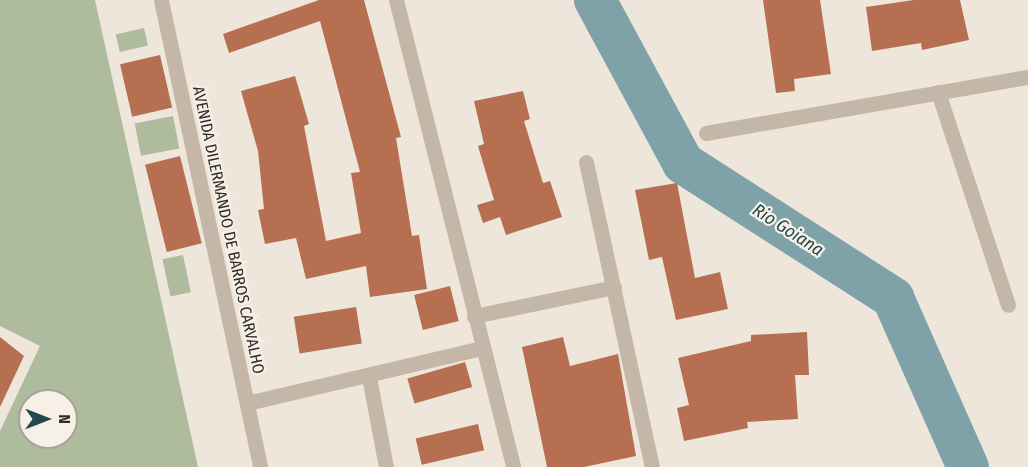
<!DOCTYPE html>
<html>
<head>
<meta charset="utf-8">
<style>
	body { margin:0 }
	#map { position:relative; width:1028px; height:467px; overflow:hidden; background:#eee6db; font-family:"Fira Sans Condensed",sans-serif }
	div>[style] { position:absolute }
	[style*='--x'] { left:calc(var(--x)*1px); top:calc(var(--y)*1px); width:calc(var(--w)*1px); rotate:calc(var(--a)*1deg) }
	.green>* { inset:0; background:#afbb9d; transform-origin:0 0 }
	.river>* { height:42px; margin:-21px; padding:0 21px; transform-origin:21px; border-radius:21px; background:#7ea2a7 }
	.building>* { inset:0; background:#b67051; transform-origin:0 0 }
	.minor>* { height:15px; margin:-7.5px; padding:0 7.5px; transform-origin:7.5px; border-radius:7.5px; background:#c4b7a8 }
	span { translate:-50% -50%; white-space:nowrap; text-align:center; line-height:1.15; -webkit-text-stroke:4.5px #f6f0e6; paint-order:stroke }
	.street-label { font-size:16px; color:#322c27 }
	.water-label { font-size:18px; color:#23484e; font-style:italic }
	.north { position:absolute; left:18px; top:389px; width:60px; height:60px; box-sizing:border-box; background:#f6f0e6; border:2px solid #a8a29a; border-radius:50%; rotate:90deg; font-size:16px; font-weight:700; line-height:24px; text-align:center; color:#322c27 }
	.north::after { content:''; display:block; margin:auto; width:21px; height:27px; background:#23484e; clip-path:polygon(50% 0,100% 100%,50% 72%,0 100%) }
</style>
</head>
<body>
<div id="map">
	<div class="green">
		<i style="clip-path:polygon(evenodd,0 0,95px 0,198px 467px,0 467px,0 431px,40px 346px,0 326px,0 0,30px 401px,66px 401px,66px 437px,30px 437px,30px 401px)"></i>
		<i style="left:144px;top:28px;width:18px;height:29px;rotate:77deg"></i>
		<i style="left:173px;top:116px;width:33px;height:39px;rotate:79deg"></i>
		<i style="left:183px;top:255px;width:38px;height:21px;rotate:78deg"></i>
	</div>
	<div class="river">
		<i style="--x:595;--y:0;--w:185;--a:61.6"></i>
		<i style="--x:683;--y:163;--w:250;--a:32.7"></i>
		<i style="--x:893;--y:298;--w:185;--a:66.1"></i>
	</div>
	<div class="building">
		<i style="clip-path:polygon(319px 0,364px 0,401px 137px,396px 138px,412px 236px,419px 235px,427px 289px,370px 297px,366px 266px,306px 279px,296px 238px,265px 244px,258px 210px,264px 209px,258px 151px,241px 91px,295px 76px,309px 124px,304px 126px,326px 241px,361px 233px,351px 173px,360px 172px,320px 21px,229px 53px,223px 34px)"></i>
		<i style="clip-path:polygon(763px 0,820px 0,831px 74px,794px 79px,795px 91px,776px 93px)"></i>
		<i style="clip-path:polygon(914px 0,960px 0,969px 40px,922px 50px,921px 43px,872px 51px,866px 7px)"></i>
		<i style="left:160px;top:55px;width:54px;height:41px;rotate:77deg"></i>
		<i style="clip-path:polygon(523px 91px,530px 119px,524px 121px,543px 183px,550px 181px,562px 217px,506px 235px,500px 217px,483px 223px,477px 205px,494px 200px,478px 146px,484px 144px,474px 101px)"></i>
		<i style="left:180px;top:156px;width:90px;height:36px;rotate:76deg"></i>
		<i style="clip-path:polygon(677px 183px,695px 278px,720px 272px,728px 309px,676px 320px,662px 257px,649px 260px,635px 190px)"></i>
		<i style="left:450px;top:286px;width:36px;height:37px;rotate:76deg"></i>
		<i style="left:356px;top:307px;width:37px;height:63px;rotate:81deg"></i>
		<i style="clip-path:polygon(807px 332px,809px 375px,795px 375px,798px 419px,747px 422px,748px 428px,684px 441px,677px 408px,689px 405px,678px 358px,751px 341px,751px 335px)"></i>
		<i style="clip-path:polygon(0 337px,24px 356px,0 407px)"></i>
		<i style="clip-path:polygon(563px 337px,570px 366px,618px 354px,636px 456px,584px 467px,547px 467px,522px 347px)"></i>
		<i style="left:465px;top:362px;width:26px;height:60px;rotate:74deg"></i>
		<i style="left:478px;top:424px;width:27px;height:64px;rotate:77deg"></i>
	</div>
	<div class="minor">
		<i style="--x:161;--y:0;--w:477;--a:78"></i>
		<i style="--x:396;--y:0;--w:481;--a:75.9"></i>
		<i style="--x:938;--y:92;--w:224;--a:71.8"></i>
		<i style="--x:706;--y:133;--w:327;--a:-9.9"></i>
		<i style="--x:586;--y:162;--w:312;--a:77.8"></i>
		<i style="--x:474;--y:316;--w:143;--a:-11.7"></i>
		<i style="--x:369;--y:377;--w:92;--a:79.3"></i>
		<i style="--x:247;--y:403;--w:241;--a:-13.2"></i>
	</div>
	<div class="street-label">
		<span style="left:228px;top:230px;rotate:78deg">AVENIDA DILERMANDO DE BARROS CARVALHO</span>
	</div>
	<div class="water-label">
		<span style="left:788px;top:230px;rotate:33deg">Rio Goiana</span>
	</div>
	<div class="north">N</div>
</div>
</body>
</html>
